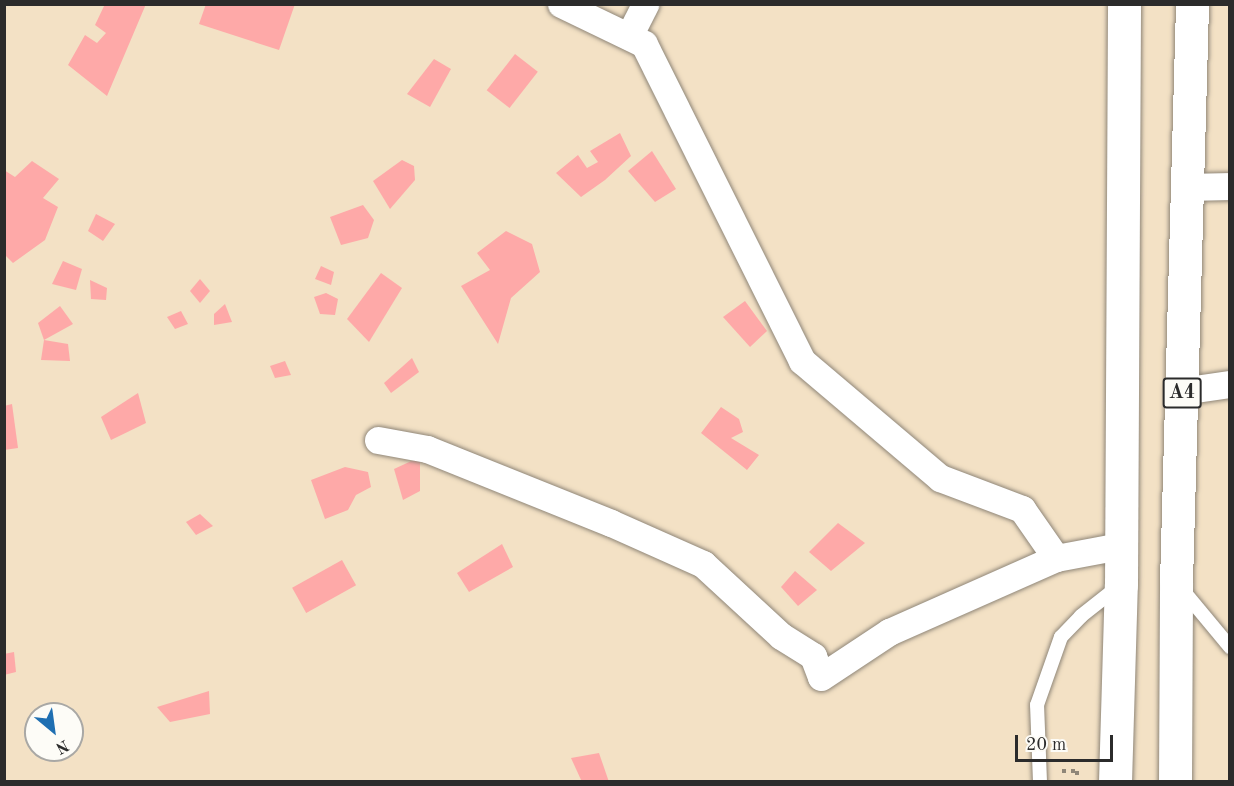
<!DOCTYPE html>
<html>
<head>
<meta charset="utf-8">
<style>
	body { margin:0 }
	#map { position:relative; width:1234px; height:786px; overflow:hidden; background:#f3e1c5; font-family:"Old Standard TT",serif }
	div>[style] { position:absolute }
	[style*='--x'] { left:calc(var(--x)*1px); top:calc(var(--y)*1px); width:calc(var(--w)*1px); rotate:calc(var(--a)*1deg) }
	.building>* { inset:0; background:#fea9a8; transform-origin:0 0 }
	.path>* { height:4px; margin-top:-2px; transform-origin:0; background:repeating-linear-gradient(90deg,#8f8678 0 4.5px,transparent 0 9px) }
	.roads { filter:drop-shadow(0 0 2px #8f8678) drop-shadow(0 0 2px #8f8678) }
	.service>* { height:14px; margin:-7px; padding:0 7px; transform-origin:7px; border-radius:7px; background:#fff }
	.minor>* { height:27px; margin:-13.5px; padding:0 13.5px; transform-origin:13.5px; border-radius:13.5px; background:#fff }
	.trunk>* { height:33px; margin:-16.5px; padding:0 16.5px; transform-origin:16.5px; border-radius:16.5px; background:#fff }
	span { translate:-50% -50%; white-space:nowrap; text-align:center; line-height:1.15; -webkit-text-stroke:5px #fdfcf7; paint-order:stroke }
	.shield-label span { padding:2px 4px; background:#fdfcf7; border:2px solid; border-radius:4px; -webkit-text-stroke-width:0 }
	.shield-label { font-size:20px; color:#2b2b2b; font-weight:700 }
	.frame { position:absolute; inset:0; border:6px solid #2b2b2b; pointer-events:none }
	.north { position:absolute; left:24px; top:702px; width:60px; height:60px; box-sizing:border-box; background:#fdfcf7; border:2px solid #a9a8a5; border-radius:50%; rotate:151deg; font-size:16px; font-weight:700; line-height:24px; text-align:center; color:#2b2b2b }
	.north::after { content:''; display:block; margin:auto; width:21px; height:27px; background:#1f6fb2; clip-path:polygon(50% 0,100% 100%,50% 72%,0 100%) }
	.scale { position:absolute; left:1015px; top:735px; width:98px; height:27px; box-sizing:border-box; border:3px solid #2b2b2b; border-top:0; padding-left:8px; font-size:18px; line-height:21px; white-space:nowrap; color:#2b2b2b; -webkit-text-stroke:4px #fdfcf7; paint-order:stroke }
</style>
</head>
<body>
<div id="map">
	<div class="building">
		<i style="clip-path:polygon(105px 4px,146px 4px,107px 96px,68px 65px,85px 35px,97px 43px,106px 33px,95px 25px)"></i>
		<i style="clip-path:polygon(206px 4px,295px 4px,279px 50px,199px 24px)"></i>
		<i style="left:515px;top:54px;width:29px;height:46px;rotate:38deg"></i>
		<i style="clip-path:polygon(434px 59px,451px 69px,430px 107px,407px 94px)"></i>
		<i style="clip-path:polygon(620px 133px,631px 156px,605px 180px,581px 197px,556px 173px,578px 155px,587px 168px,598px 162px,590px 151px)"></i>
		<i style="clip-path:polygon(652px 151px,676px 189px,655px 202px,628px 171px)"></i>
		<i style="clip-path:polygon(402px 160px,414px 166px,415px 180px,390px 209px,373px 181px)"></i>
		<i style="clip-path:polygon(32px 161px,59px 179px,43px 198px,58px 207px,45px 240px,13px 263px,4px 254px,4px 170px,15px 177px)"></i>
		<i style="clip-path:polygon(363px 205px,374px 220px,368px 238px,341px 245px,330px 217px)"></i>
		<i style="clip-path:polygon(96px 214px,115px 224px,103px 241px,88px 231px)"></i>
		<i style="clip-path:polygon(506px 231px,532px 244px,540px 272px,511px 298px,498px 344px,461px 286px,490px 270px,477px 253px)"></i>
		<i style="clip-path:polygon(63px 261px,82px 269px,76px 290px,52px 284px)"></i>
		<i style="clip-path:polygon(321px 266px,334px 272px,331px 285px,315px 279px)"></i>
		<i style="clip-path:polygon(381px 273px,402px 288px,369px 342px,347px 319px)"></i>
		<i style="clip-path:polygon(200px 279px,210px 291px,200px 303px,190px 291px)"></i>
		<i style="clip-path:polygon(90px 280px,107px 288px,106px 300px,91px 299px)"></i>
		<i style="clip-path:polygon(326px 293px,338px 299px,335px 315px,320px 314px,314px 297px)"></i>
		<i style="clip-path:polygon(745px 301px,767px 331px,750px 347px,723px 317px)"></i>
		<i style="clip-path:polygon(225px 304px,232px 322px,214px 325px,214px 314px)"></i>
		<i style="clip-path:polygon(60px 306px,73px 324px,44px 340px,38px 323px)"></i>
		<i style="clip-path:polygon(181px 311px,188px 324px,175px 329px,167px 317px)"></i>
		<i style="clip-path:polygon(44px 340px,68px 344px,70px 361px,41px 360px)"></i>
		<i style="clip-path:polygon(412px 358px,419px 372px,391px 393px,384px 383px)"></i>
		<i style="clip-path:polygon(285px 361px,291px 375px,275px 378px,270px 366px)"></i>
		<i style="clip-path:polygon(138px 393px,146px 423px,111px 440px,101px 417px)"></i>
		<i style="clip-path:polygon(12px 404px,18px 448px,4px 450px,4px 406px)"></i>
		<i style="clip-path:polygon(721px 407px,739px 419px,743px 432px,731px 438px,759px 455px,747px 470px,701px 433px)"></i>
		<i style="clip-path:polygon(420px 457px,420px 491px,403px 500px,394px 469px)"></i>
		<i style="clip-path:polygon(345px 467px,368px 472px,371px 487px,356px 495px,348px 510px,325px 519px,311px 480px)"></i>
		<i style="clip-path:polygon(200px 514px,213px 526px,196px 535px,186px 522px)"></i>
		<i style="clip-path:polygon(838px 523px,865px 543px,831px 571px,809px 552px)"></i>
		<i style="clip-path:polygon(502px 544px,513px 567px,469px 592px,457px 573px)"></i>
		<i style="left:342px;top:560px;width:29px;height:57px;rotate:61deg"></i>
		<i style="clip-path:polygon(795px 571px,817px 590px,798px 606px,781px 587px)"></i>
		<i style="clip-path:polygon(14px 652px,16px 672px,4px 675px,4px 654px)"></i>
		<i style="clip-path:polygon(209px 691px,210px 714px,170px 722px,157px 707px)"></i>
		<i style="clip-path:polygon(599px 753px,609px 782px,582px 782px,571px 758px)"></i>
	</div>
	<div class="path">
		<i style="--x:1062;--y:771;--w:15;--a:0"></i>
		<i style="--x:1077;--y:771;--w:11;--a:90"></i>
	</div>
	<div class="roads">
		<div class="service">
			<i style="--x:1181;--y:588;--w:77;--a:50.3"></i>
			<i style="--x:1040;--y:782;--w:77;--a:-92.2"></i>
			<i style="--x:1037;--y:705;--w:72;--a:-70.6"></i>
			<i style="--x:1061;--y:637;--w:29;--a:-46"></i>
			<i style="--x:1081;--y:616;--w:48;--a:-38.3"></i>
		</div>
		<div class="minor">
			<i style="--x:561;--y:4;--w:92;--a:25.7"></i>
			<i style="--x:644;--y:44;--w:354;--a:63.5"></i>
			<i style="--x:802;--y:361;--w:181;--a:40.3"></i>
			<i style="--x:940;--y:478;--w:88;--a:20.7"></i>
			<i style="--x:1022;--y:509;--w:60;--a:55.2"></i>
			<i style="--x:1056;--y:558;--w:65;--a:-10.6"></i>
			<i style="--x:629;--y:36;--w:36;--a:-63"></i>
			<i style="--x:1187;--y:187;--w:43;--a:-1.3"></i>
			<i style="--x:1182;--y:391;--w:49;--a:-8.3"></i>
			<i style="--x:378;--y:440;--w:50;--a:10.4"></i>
			<i style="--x:427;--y:449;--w:198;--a:21.9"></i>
			<i style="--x:611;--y:523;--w:101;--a:24"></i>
			<i style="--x:703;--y:564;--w:106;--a:42.7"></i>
			<i style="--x:781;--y:636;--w:38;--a:32"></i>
			<i style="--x:813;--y:656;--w:22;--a:69"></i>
			<i style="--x:821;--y:677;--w:82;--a:-33.5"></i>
			<i style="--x:889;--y:632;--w:183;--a:-23.9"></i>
		</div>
		<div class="trunk">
			<i style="--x:1115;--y:782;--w:197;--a:-88.3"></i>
			<i style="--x:1121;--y:585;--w:581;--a:-89.7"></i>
			<i style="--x:1175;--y:782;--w:200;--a:-89.7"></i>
			<i style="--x:1176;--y:582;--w:578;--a:-88.41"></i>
		</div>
	</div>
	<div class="shield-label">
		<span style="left:1182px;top:393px">A4</span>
	</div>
	<div class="frame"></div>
	<div class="north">N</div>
	<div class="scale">20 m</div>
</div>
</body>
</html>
